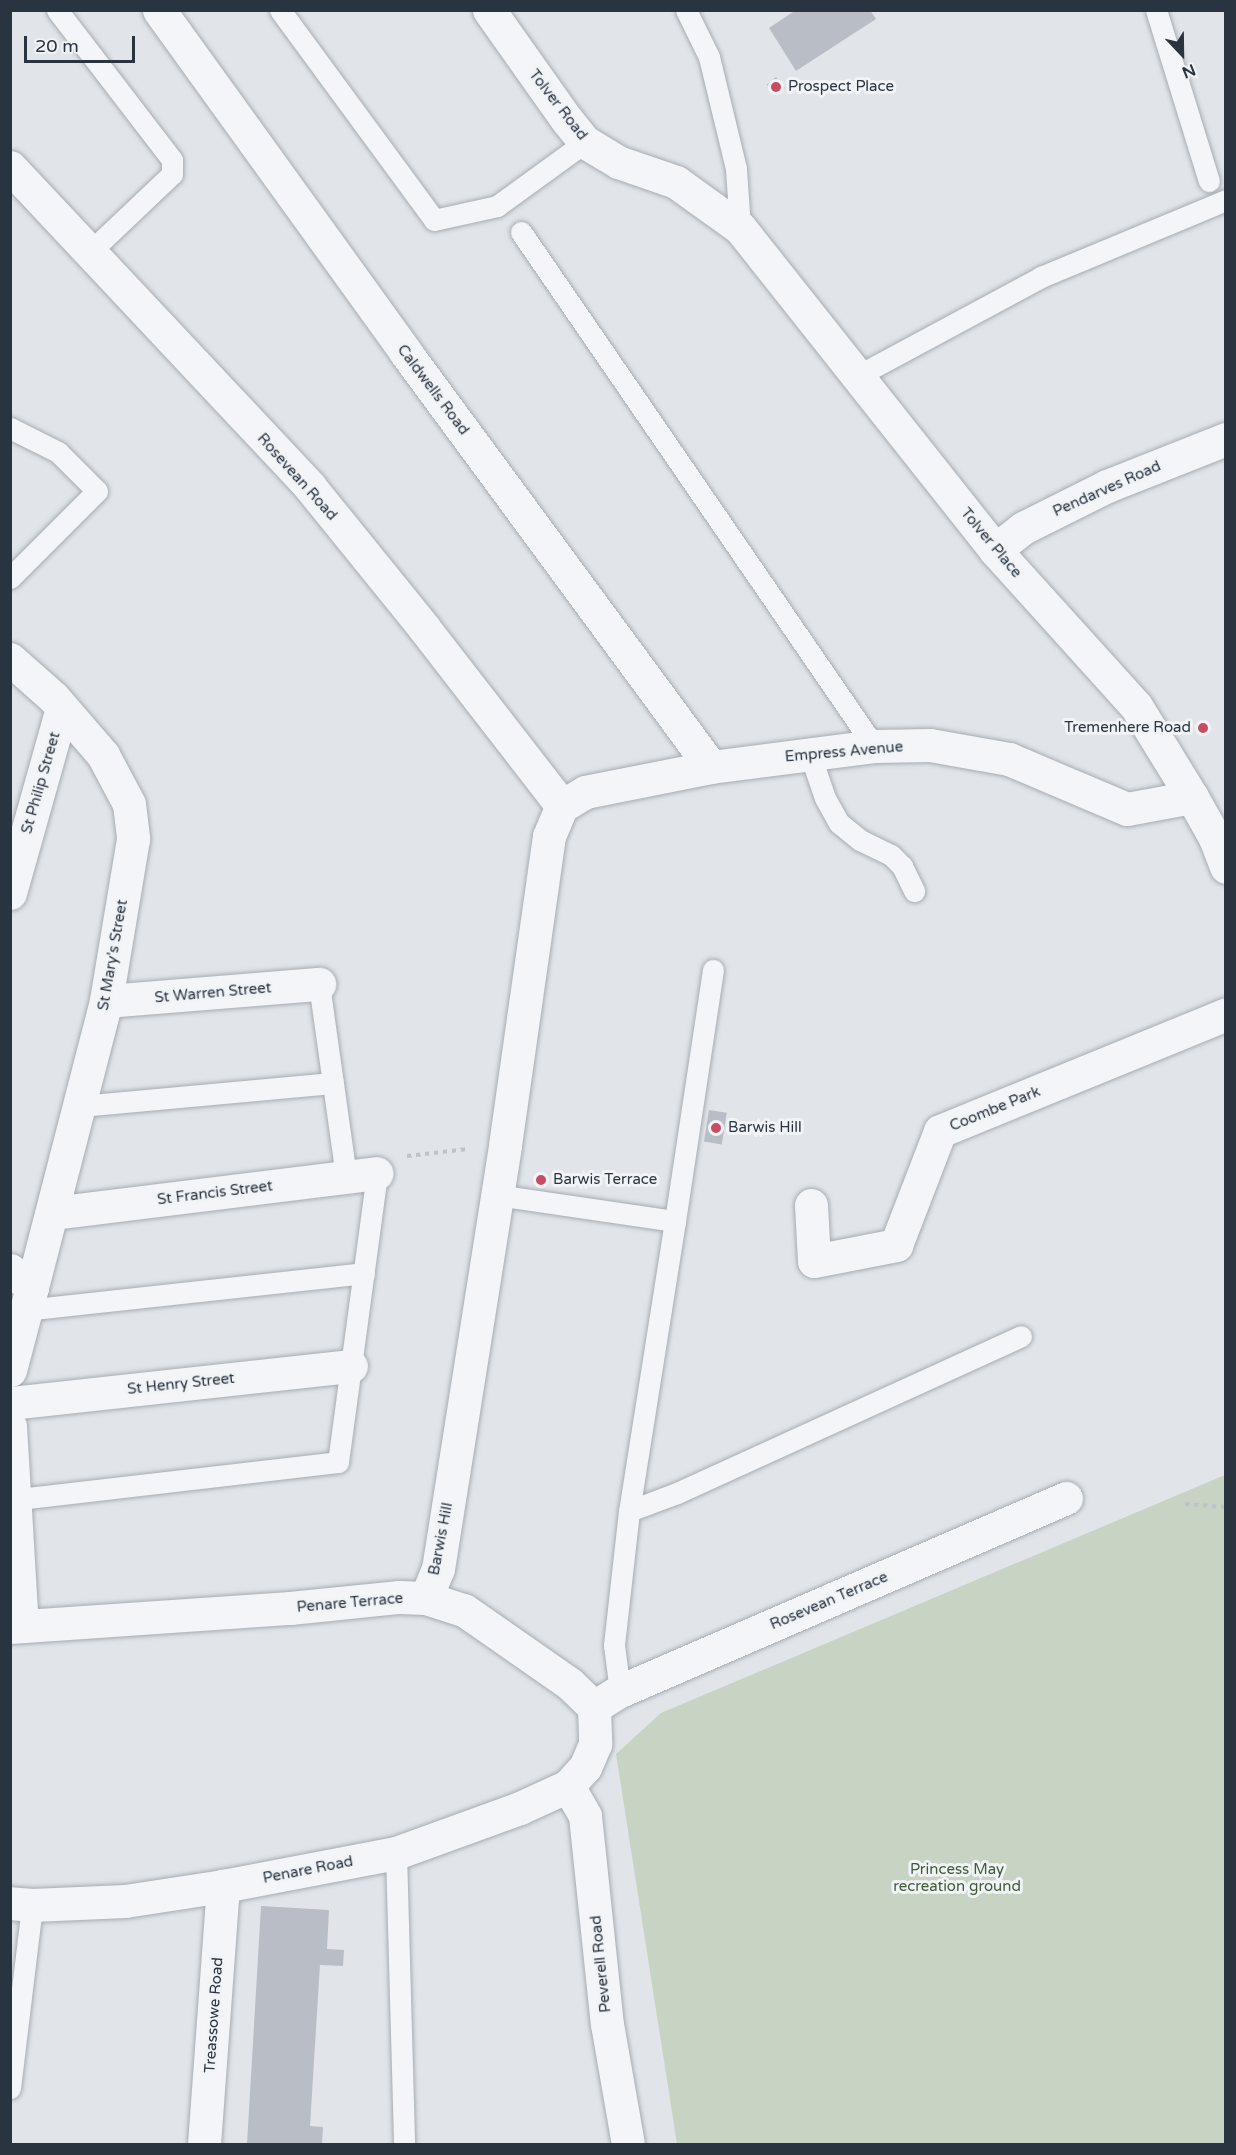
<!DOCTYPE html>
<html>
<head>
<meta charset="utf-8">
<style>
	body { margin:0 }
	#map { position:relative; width:1236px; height:2155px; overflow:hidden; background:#e1e5e9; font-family:"Varela Round",sans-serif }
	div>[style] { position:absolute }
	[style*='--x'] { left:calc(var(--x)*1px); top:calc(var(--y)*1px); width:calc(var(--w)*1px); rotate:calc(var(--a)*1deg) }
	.green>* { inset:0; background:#c7d3c3 }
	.building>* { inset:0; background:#b9bec6; transform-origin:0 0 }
	.path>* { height:4px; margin-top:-2px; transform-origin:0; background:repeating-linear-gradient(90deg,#bfc3c8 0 4.5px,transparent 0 9px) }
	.roads { filter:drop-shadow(0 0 2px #a6acb3) drop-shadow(0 0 2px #a6acb3) }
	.service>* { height:21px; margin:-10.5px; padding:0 10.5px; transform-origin:10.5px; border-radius:10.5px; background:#f4f5f8 }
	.minor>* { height:33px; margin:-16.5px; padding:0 16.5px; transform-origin:16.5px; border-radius:16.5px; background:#f4f5f8 }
	.dots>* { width:16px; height:16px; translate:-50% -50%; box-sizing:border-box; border:3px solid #f1f4f7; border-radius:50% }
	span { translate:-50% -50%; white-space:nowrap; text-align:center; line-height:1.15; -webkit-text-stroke:6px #f1f4f7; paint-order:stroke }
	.poi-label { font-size:15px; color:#2a3340 }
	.left { translate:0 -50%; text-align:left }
	.right { translate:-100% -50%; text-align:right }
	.street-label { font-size:15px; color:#2a3340 }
	.park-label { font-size:15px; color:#405c38 }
	.frame { position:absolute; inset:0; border:12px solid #2a3340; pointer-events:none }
	.north { position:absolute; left:1152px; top:24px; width:60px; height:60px; -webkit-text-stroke:4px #f1f4f7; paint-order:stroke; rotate:158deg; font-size:16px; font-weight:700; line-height:24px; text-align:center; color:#2a3340 }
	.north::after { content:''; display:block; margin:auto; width:21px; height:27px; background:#2a3340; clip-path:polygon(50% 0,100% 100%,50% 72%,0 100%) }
	.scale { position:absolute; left:24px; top:36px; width:111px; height:27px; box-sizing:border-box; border:3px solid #2a3340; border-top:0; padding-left:8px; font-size:18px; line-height:21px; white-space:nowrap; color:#2a3340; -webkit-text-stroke:4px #f1f4f7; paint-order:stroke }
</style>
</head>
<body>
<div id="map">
	<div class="green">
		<i style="clip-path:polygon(1225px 1475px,1225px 2144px,677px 2144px,616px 1754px,661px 1713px)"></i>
	</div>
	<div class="building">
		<i style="clip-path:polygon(796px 10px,870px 10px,876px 19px,796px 71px,769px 28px)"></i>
		<i style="left:776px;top:77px;width:14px;height:12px;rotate:51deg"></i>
		<i style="left:709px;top:1110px;width:18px;height:32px;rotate:9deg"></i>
		<i style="clip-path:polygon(261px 1906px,329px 1910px,327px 1949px,344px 1950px,343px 1966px,320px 1965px,310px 2126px,323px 2127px,322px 2144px,247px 2144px)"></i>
	</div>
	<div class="path">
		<i style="--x:407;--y:1156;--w:61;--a:-6.5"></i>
		<i style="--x:1185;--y:1504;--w:41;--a:4.2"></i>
	</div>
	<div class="roads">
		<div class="service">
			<i style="--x:57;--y:10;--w:189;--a:52.5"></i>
			<i style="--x:172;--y:160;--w:14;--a:90"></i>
			<i style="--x:172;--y:174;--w:112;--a:136.5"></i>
			<i style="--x:280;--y:10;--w:260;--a:53.7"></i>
			<i style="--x:434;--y:220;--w:65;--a:-12.5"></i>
			<i style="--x:497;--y:206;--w:109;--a:-36"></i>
			<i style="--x:686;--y:10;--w:52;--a:63.9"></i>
			<i style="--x:709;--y:57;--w:115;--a:76.4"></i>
			<i style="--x:736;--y:169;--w:59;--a:86.1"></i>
			<i style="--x:1156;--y:10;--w:179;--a:72.8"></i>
			<i style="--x:521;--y:232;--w:624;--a:55.52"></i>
			<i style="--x:859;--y:375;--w:207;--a:-28.3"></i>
			<i style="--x:1041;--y:277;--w:200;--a:-22.6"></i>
			<i style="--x:10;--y:428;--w:54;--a:26.6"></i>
			<i style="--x:58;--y:452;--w:55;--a:45"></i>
			<i style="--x:97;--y:491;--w:123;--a:135"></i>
			<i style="--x:810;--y:754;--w:46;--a:71.2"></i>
			<i style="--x:825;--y:798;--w:29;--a:61"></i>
			<i style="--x:839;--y:823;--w:27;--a:39"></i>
			<i style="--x:860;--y:840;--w:34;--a:26"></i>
			<i style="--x:891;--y:855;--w:16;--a:45"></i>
			<i style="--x:902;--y:866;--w:28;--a:64"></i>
			<i style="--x:319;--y:984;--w:195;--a:82"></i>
			<i style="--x:80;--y:1106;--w:254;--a:-5.2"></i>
			<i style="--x:496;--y:1195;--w:181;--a:8.3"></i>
			<i style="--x:675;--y:1221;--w:294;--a:99"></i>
			<i style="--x:629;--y:1511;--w:135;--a:96.4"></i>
			<i style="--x:614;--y:1645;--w:46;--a:82.6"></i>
			<i style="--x:675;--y:1221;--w:254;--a:-81.4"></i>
			<i style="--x:25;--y:1310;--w:341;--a:-6.2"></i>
			<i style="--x:10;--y:1500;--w:330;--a:-6.6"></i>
			<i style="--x:338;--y:1462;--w:292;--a:-82.3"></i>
			<i style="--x:629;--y:1511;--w:51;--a:-20.6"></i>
			<i style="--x:677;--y:1493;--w:378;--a:-24.5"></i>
			<i style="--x:396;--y:1853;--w:291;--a:88.4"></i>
			<i style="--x:10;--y:2088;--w:184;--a:-83.1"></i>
		</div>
		<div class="minor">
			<i style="--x:159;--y:10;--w:423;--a:54.2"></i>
			<i style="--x:406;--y:353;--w:514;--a:53.62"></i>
			<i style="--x:489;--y:10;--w:135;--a:54.7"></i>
			<i style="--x:567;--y:120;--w:28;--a:51"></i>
			<i style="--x:585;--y:142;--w:39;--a:31"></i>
			<i style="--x:618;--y:162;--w:61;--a:19"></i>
			<i style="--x:676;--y:182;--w:79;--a:35.7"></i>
			<i style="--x:740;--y:228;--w:411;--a:51.6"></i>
			<i style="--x:995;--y:550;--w:210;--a:47.9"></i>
			<i style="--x:1136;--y:706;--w:107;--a:58.4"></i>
			<i style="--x:1192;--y:797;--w:47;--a:60.7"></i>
			<i style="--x:1215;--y:838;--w:31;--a:69"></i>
			<i style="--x:10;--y:167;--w:439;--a:46.8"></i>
			<i style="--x:310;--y:487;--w:181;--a:51"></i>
			<i style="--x:424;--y:628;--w:225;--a:52.2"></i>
			<i style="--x:995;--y:550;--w:36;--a:-38"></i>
			<i style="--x:1023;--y:528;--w:94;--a:-26.6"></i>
			<i style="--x:1107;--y:486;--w:128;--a:-21.6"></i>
			<i style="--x:10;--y:659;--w:57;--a:41.5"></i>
			<i style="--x:53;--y:697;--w:77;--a:49.2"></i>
			<i style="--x:103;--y:755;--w:55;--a:62"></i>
			<i style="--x:129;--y:804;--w:35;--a:83"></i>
			<i style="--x:133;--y:839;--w:164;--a:99.5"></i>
			<i style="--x:106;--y:1001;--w:295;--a:104.5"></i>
			<i style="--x:562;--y:806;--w:27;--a:-31"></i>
			<i style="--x:585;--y:792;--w:128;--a:-11.2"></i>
			<i style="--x:711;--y:767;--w:164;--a:-7.3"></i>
			<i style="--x:874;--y:746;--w:56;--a:-1"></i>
			<i style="--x:930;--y:745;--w:80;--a:10"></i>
			<i style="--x:1009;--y:759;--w:128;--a:23"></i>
			<i style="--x:1127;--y:809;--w:66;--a:-10.5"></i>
			<i style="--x:10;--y:893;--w:192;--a:-74.3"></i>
			<i style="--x:106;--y:1001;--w:214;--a:-4.6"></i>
			<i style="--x:811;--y:1205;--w:56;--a:86.9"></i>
			<i style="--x:814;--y:1261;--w:84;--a:-11"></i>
			<i style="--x:896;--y:1245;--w:122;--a:-68.9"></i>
			<i style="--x:940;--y:1131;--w:309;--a:-22.2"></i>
			<i style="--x:52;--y:1213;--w:327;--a:-7"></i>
			<i style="--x:10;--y:1270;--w:28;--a:38"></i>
			<i style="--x:32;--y:1287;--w:86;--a:104.8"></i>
			<i style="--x:10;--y:1403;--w:343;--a:-6.2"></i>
			<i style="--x:10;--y:1426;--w:200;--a:86.6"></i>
			<i style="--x:426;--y:1598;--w:31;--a:-68"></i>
			<i style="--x:438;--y:1569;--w:429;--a:-81"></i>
			<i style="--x:505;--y:1145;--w:312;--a:-81.9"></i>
			<i style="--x:549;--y:836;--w:33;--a:-67"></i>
			<i style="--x:10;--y:1627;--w:281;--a:-3.9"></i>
			<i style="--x:290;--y:1608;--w:110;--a:-5.8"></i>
			<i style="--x:399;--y:1597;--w:27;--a:2"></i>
			<i style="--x:426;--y:1598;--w:40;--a:18"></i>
			<i style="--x:464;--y:1610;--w:129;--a:34.9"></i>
			<i style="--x:570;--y:1684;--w:33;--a:44"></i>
			<i style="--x:594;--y:1707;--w:37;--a:88"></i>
			<i style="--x:595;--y:1744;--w:25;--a:113"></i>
			<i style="--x:585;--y:1767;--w:25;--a:132"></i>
			<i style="--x:568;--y:1786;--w:53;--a:155.4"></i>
			<i style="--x:520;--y:1808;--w:132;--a:160.1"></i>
			<i style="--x:396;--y:1853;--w:176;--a:169.2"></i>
			<i style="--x:223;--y:1886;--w:99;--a:171.3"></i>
			<i style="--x:125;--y:1901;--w:93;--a:177.5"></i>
			<i style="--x:32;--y:1905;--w:22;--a:-175"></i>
			<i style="--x:594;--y:1707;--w:31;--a:-32"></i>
			<i style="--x:620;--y:1691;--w:486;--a:-23.4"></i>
			<i style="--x:568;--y:1786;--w:34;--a:60"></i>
			<i style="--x:585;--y:1816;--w:209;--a:84"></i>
			<i style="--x:607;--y:2024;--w:122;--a:80.1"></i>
			<i style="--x:204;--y:2144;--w:259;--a:-85.8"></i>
		</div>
	</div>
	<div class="dots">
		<i style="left:776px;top:87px;background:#c94c62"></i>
		<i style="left:1203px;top:728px;background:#c94c62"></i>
		<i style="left:716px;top:1128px;background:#c94c62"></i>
		<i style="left:541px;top:1180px;background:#c94c62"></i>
	</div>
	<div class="poi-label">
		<span class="left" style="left:788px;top:87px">Prospect Place</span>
		<span class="right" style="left:1191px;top:728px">Tremenhere Road</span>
		<span class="left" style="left:728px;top:1128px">Barwis Hill</span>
		<span class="left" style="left:553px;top:1180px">Barwis Terrace</span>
	</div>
	<div class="street-label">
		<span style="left:558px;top:105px;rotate:52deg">Tolver Road</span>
		<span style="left:433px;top:390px;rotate:53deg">Caldwells Road</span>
		<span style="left:297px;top:477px;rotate:48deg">Rosevean Road</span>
		<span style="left:1107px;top:489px;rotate:-24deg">Pendarves Road</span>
		<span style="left:991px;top:543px;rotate:50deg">Tolver Place</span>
		<span style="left:844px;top:752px;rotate:-5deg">Empress Avenue</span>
		<span style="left:41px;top:783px;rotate:-74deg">St Philip Street</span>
		<span style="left:113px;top:955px;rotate:-80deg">St Mary's Street</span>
		<span style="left:213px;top:993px;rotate:-5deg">St Warren Street</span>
		<span style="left:995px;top:1109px;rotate:-22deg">Coombe Park</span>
		<span style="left:215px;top:1193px;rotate:-7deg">St Francis Street</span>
		<span style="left:181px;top:1384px;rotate:-6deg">St Henry Street</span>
		<span style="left:441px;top:1539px;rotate:-79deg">Barwis Hill</span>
		<span style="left:829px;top:1601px;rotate:-23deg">Rosevean Terrace</span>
		<span style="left:350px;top:1603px;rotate:-5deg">Penare Terrace</span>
		<span style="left:308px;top:1870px;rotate:-11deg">Penare Road</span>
		<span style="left:601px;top:1964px;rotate:-96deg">Peverell Road</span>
		<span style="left:214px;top:2015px;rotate:-86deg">Treassowe Road</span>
	</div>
	<div class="park-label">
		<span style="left:957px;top:1878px">Princess May<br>recreation ground</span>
	</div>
	<div class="frame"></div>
	<div class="north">N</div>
	<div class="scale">20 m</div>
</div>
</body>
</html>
